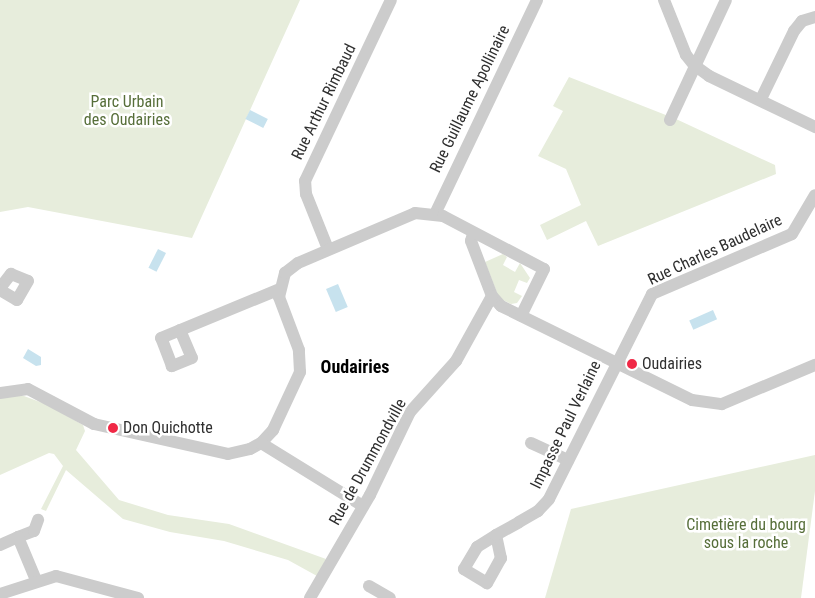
<!DOCTYPE html>
<html>
<head>
<meta charset="utf-8">
<style>
	body { margin:0 }
	#map { position:relative; width:815px; height:598px; overflow:hidden; background:#fff; font-family:"Roboto Condensed",sans-serif }
	div>[style] { position:absolute }
	[style*='--x'] { left:calc(var(--x)*1px); top:calc(var(--y)*1px); width:calc(var(--w)*1px); rotate:calc(var(--a)*1deg) }
	.green>* { inset:0; background:#e7eddc }
	.water>* { inset:0; background:#c7e2ee; transform-origin:0 0 }
	.street>* { height:12px; margin:-6px; padding:0 6px; transform-origin:6px; border-radius:6px; background:#ccc }
	.dots>* { width:14px; height:14px; translate:-50% -50%; box-sizing:border-box; border:2px solid #fff; border-radius:50% }
	span { translate:-50% -50%; white-space:nowrap; text-align:center; line-height:1.15; -webkit-text-stroke:5px #fff; paint-order:stroke }
	.street-label { font-size:16px; color:#2f2f2f }
	.park-label { font-size:16px; color:#566e39 }
	.poi-label { font-size:16px; color:#2f2f2f }
	.left { translate:0 -50%; text-align:left }
	.neighbourhood-label { font-size:18px; color:#000; font-weight:700 }
</style>
</head>
<body>
<div id="map">
	<div class="green">
		<i style="clip-path:polygon(0 0,300px 0,192px 238px,28px 207px,0 212px)"></i>
		<i style="clip-path:polygon(569px 77px,676px 119px,775px 165px,776px 174px,598px 246px,586px 221px,547px 240px,540px 225px,581px 205px,566px 169px,538px 156px,563px 111px,553px 106px)"></i>
		<i style="clip-path:polygon(503px 254px,507px 257px,503px 265px,515px 272px,520px 263px,530px 278px,527px 283px,519px 280px,514px 292px,522px 296px,517px 303px,511px 304px,499px 298px,485px 262px)"></i>
		<i style="clip-path:polygon(7px 396px,24px 396px,48px 405px,83px 425px,85px 431px,76px 450px,119px 500px,168px 515px,229px 524px,326px 559px,317px 576px,288px 560px,224px 541px,170px 532px,123px 519px,66px 470px,46px 511px,41px 509px,63px 466px,54px 454px,49px 453px,0 475px,0 399px)"></i>
		<i style="clip-path:polygon(815px 455px,815px 491px,801px 598px,545px 598px,571px 509px)"></i>
	</div>
	<div class="water">
		<i style="left:250px;top:110px;width:20px;height:10px;rotate:27deg"></i>
		<i style="left:158px;top:249px;width:9px;height:21px;rotate:27deg"></i>
		<i style="left:338px;top:284px;width:25px;height:13px;rotate:67deg"></i>
		<i style="left:713px;top:310px;width:10px;height:26px;rotate:66deg"></i>
		<i style="clip-path:polygon(28px 349px,41px 357px,41px 365px,36px 366px,23px 358px)"></i>
	</div>
	<div class="street">
		<i style="--x:664;--y:0;--w:59;--a:68.2"></i>
		<i style="--x:686;--y:55;--w:13;--a:51"></i>
		<i style="--x:694;--y:65;--w:19;--a:36"></i>
		<i style="--x:709;--y:76;--w:118;--a:25.7"></i>
		<i style="--x:761;--y:99;--w:76;--a:-64.1"></i>
		<i style="--x:794;--y:31;--w:13;--a:-51"></i>
		<i style="--x:802;--y:21;--w:14;--a:-17"></i>
		<i style="--x:670;--y:120;--w:132;--a:-65"></i>
		<i style="--x:435;--y:214;--w:237;--a:-64.5"></i>
		<i style="--x:473;--y:234;--w:7;--a:106"></i>
		<i style="--x:471;--y:241;--w:59;--a:69.1"></i>
		<i style="--x:492;--y:296;--w:13;--a:48"></i>
		<i style="--x:501;--y:306;--w:213;--a:26.2"></i>
		<i style="--x:692;--y:400;--w:30;--a:8"></i>
		<i style="--x:722;--y:404;--w:101;--a:-22.8"></i>
		<i style="--x:328;--y:249;--w:59;--a:-111.8"></i>
		<i style="--x:306;--y:194;--w:13;--a:-94"></i>
		<i style="--x:305;--y:181;--w:200;--a:-64.6"></i>
		<i style="--x:0;--y:288;--w:18;--a:-52"></i>
		<i style="--x:11;--y:274;--w:18;--a:22"></i>
		<i style="--x:28;--y:281;--w:22;--a:120"></i>
		<i style="--x:17;--y:300;--w:20;--a:-150"></i>
		<i style="--x:180;--y:330;--w:30;--a:67"></i>
		<i style="--x:192;--y:358;--w:22;--a:158"></i>
		<i style="--x:172;--y:366;--w:30;--a:-111"></i>
		<i style="--x:161;--y:338;--w:129;--a:-22.4"></i>
		<i style="--x:0;--y:393;--w:28;--a:-8"></i>
		<i style="--x:28;--y:389;--w:75;--a:27.9"></i>
		<i style="--x:94;--y:424;--w:137;--a:12.6"></i>
		<i style="--x:228;--y:454;--w:23;--a:-13"></i>
		<i style="--x:250;--y:449;--w:13;--a:-29"></i>
		<i style="--x:261;--y:443;--w:18;--a:-47"></i>
		<i style="--x:273;--y:430;--w:64;--a:-65"></i>
		<i style="--x:300;--y:372;--w:22;--a:-93"></i>
		<i style="--x:299;--y:350;--w:57;--a:-110.7"></i>
		<i style="--x:279;--y:297;--w:25;--a:-76"></i>
		<i style="--x:285;--y:273;--w:16;--a:-38"></i>
		<i style="--x:298;--y:263;--w:127;--a:-23.1"></i>
		<i style="--x:415;--y:213;--w:28;--a:6"></i>
		<i style="--x:443;--y:216;--w:114;--a:27.7"></i>
		<i style="--x:544;--y:269;--w:52;--a:116.1"></i>
		<i style="--x:261;--y:443;--w:120;--a:31.7"></i>
		<i style="--x:531;--y:443;--w:41;--a:24.7"></i>
		<i style="--x:496;--y:535;--w:24;--a:78"></i>
		<i style="--x:501;--y:558;--w:29;--a:119"></i>
		<i style="--x:487;--y:583;--w:27;--a:-149"></i>
		<i style="--x:464;--y:569;--w:26;--a:-59"></i>
		<i style="--x:477;--y:547;--w:22;--a:-32"></i>
		<i style="--x:496;--y:535;--w:26;--a:-29"></i>
		<i style="--x:519;--y:522;--w:22;--a:-30"></i>
		<i style="--x:538;--y:511;--w:16;--a:-47"></i>
		<i style="--x:549;--y:499;--w:229;--a:-63.3"></i>
		<i style="--x:652;--y:294;--w:152;--a:-23.2"></i>
		<i style="--x:792;--y:234;--w:45;--a:-59.5"></i>
		<i style="--x:18;--y:537;--w:17;--a:-21"></i>
		<i style="--x:34;--y:531;--w:12;--a:-70"></i>
		<i style="--x:0;--y:545;--w:20;--a:-24"></i>
		<i style="--x:18;--y:537;--w:47;--a:67.3"></i>
		<i style="--x:369;--y:586;--w:24;--a:30"></i>
		<i style="--x:0;--y:594;--w:59;--a:-17.8"></i>
		<i style="--x:56;--y:576;--w:85;--a:15"></i>
		<i style="--x:310;--y:598;--w:119;--a:-59.8"></i>
		<i style="--x:370;--y:495;--w:92;--a:-64.3"></i>
		<i style="--x:410;--y:412;--w:69;--a:-48"></i>
		<i style="--x:456;--y:361;--w:74;--a:-61"></i>
	</div>
	<div class="dots">
		<i style="left:632px;top:364px;background:#f02846"></i>
		<i style="left:113px;top:428px;background:#f02846"></i>
	</div>
	<div class="street-label">
		<span style="left:470px;top:99px;rotate:-64deg">Rue Guillaume Apollinaire</span>
		<span style="left:324px;top:102px;rotate:-64deg">Rue Arthur Rimbaud</span>
		<span style="left:715px;top:250px;rotate:-25deg">Rue Charles Baudelaire</span>
		<span style="left:566px;top:425px;rotate:-64deg">Impasse Paul Verlaine</span>
		<span style="left:368px;top:462px;rotate:-61deg">Rue de Drummondville</span>
	</div>
	<div class="park-label">
		<span style="left:127px;top:111px">Parc Urbain<br>des Oudairies</span>
		<span style="left:746px;top:534px">Cimetière du bourg<br>sous la roche</span>
	</div>
	<div class="poi-label">
		<span class="left" style="left:642px;top:364px">Oudairies</span>
		<span class="left" style="left:123px;top:428px">Don Quichotte</span>
	</div>
	<div class="neighbourhood-label">
		<span style="left:355px;top:367px">Oudairies</span>
	</div>
</div>
</body>
</html>
